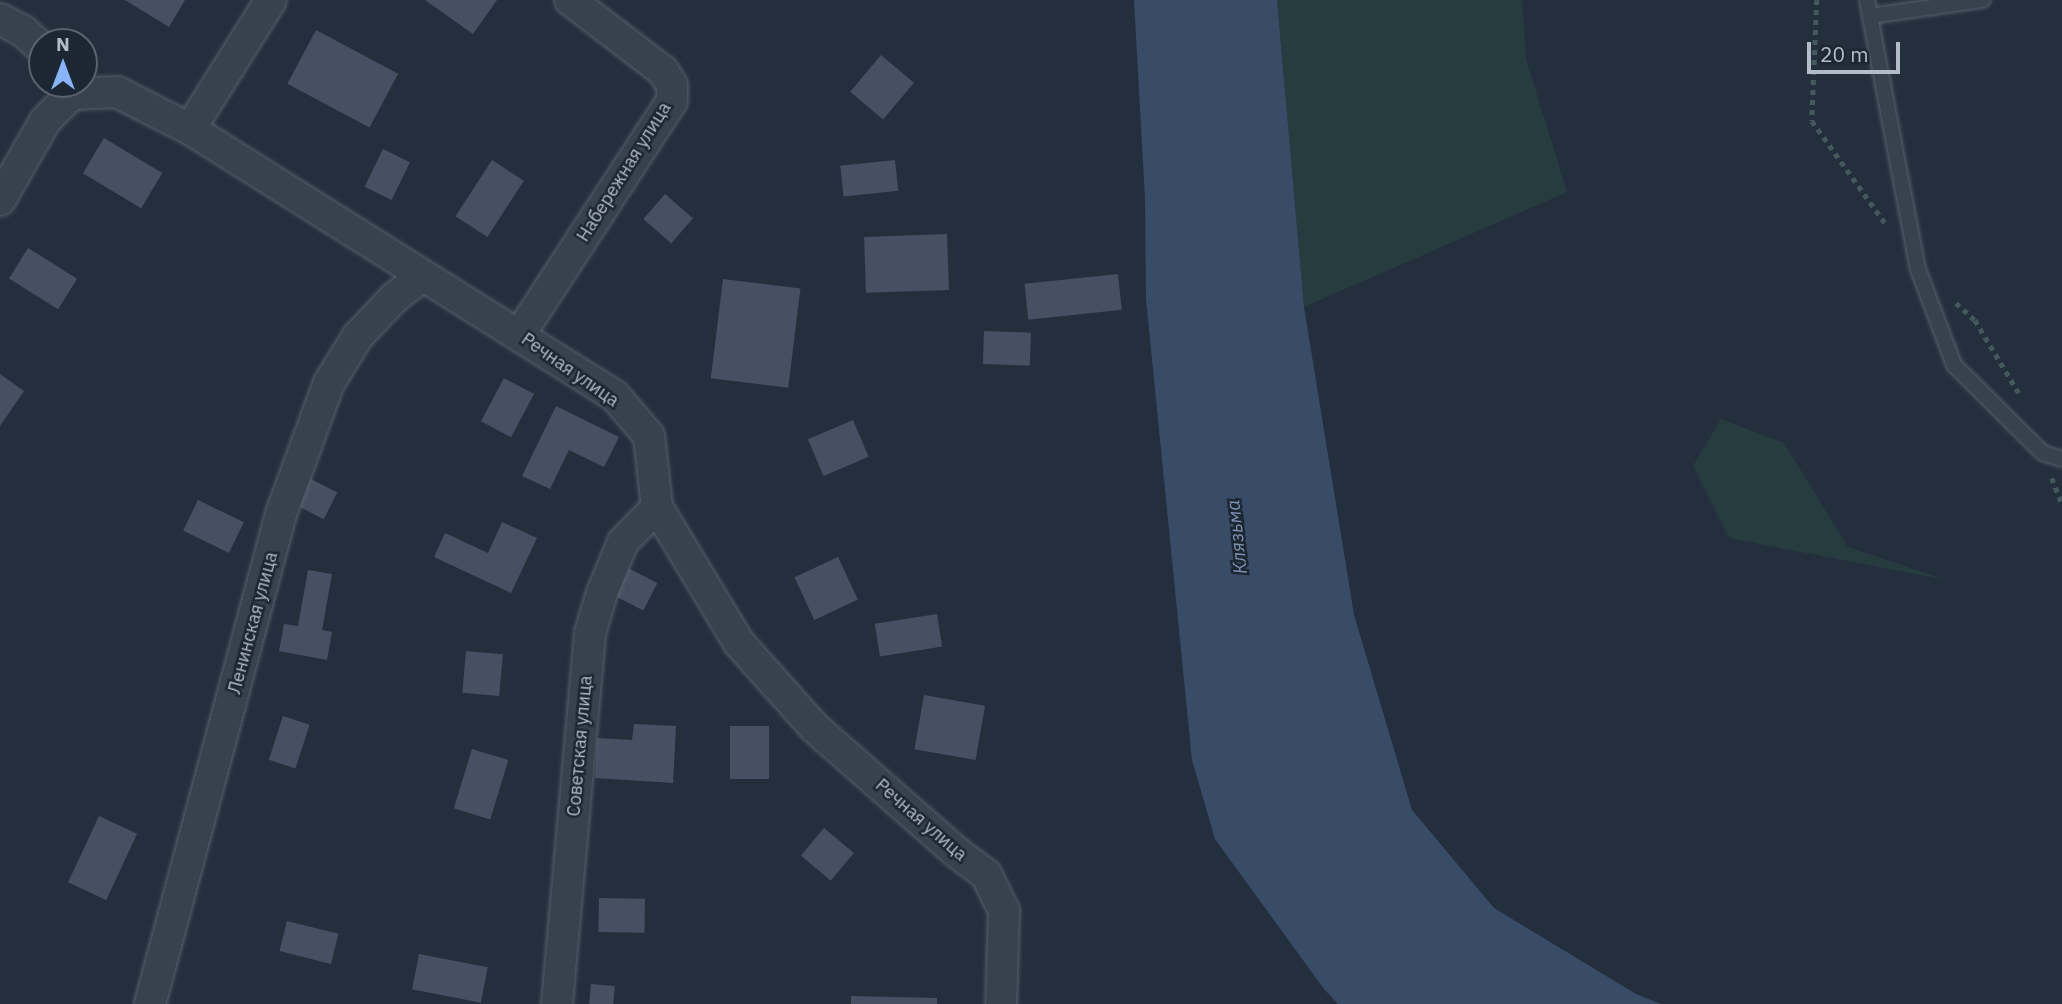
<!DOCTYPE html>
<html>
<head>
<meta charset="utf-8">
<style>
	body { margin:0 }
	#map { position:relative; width:2062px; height:1004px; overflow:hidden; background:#242f3e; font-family:"IBM Plex Sans",sans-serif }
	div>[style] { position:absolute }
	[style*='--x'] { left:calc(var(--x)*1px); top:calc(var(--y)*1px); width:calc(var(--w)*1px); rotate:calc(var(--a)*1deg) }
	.green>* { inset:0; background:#263c3f }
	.water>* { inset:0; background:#394c67 }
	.building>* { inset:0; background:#455162; transform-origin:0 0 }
	.path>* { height:4.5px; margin-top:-2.25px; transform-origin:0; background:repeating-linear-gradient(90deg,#44595c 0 5px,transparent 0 10px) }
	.roads { filter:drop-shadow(0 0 2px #565f6c) drop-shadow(0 0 2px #565f6c) }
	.lane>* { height:14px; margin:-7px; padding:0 7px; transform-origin:7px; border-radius:7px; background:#38414e }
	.street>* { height:30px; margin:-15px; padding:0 15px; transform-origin:15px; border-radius:15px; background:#38414e }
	span { translate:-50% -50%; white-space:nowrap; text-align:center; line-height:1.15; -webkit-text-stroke:5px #1d2633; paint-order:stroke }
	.street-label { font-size:18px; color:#b4bcc9 }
	.water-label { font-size:19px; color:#7c92b1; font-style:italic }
	.north { position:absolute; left:28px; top:28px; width:70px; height:70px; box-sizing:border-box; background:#1d2633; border:2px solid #59626f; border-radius:50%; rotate:0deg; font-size:19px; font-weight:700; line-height:28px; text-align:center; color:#b4bcc9 }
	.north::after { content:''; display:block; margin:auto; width:24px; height:32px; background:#8ab4f8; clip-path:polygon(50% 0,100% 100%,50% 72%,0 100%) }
	.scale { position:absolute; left:1807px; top:42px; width:93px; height:32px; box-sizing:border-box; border:4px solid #b4bcc9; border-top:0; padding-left:9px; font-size:21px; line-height:24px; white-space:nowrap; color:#b4bcc9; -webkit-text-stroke:5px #1d2633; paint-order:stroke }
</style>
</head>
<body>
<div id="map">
	<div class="green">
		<i style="clip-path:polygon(1277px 0,1522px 0,1526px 59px,1567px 192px,1304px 307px)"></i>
		<i style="clip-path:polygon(1721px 419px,1784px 443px,1848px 547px,1947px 580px,1729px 538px,1693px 466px)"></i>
	</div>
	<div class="water">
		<i style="clip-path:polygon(1134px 0,1277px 0,1304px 307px,1354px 615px,1412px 810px,1494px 908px,1636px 994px,1661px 1004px,1338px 1004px,1324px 989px,1215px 839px,1192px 760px,1146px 299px,1145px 198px)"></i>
	</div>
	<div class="building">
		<i style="clip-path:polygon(125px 0,185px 0,169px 27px)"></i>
		<i style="clip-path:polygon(425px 0,497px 0,473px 34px)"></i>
		<i style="left:316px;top:30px;width:93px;height:61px;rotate:28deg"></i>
		<i style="left:881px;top:55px;width:43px;height:48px;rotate:40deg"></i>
		<i style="left:104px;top:138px;width:68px;height:41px;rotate:31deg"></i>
		<i style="left:383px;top:149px;width:30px;height:42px;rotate:26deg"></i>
		<i style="left:492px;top:160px;width:38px;height:67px;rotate:33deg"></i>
		<i style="left:895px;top:160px;width:31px;height:55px;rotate:84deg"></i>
		<i style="left:665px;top:194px;width:37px;height:33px;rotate:41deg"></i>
		<i style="left:947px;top:234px;width:56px;height:83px;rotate:88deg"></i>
		<i style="left:28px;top:248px;width:58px;height:36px;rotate:32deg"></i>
		<i style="left:1118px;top:274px;width:36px;height:94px;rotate:84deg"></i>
		<i style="left:723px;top:279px;width:78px;height:100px;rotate:7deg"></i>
		<i style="left:984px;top:331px;width:47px;height:33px;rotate:2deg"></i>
		<i style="clip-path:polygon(0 374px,24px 391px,0 426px)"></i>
		<i style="left:504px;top:378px;width:34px;height:49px;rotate:28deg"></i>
		<i style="clip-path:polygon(556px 406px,619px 437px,604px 467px,569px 450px,550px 489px,522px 476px)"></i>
		<i style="left:853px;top:420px;width:40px;height:49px;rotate:67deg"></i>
		<i style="left:307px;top:477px;width:34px;height:30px;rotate:27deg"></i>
		<i style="left:198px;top:500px;width:51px;height:34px;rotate:26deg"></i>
		<i style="clip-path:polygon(502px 522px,537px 538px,511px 593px,434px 557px,445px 533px,488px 553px)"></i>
		<i style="left:838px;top:557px;width:47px;height:48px;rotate:65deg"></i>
		<i style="left:628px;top:568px;width:33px;height:31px;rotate:27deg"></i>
		<i style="clip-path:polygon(308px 570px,332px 574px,322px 630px,332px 632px,327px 660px,279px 651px,284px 624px,298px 626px)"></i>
		<i style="left:937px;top:614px;width:33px;height:63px;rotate:81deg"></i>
		<i style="left:466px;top:651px;width:37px;height:42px;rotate:5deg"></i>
		<i style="left:924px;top:695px;width:62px;height:55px;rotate:10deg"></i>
		<i style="left:283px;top:716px;width:28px;height:46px;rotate:18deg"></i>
		<i style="clip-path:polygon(634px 724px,676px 726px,673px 783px,595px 778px,597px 738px,632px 740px)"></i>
		<i style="left:730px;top:726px;width:39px;height:53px"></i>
		<i style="left:472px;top:749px;width:38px;height:62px;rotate:17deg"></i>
		<i style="left:99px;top:816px;width:42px;height:73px;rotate:25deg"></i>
		<i style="left:824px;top:828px;width:39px;height:36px;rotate:40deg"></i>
		<i style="left:599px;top:898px;width:46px;height:34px;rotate:1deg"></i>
		<i style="left:287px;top:921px;width:53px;height:31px;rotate:14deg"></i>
		<i style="left:419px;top:954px;width:70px;height:36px;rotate:11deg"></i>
		<i style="left:591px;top:984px;width:24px;height:20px;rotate:5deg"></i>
		<i style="clip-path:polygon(851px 996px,937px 998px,937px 1004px,851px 1004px)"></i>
	</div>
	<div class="path">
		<i style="--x:1817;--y:0;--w:121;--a:92.4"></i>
		<i style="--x:1812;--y:121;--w:125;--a:54.4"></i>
		<i style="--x:1956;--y:303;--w:25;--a:42"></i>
		<i style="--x:1975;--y:320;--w:87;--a:59"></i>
		<i style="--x:2052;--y:478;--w:28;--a:69"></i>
	</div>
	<div class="roads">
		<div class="lane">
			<i style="--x:1867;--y:0;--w:16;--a:79"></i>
			<i style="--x:1870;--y:16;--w:114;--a:-8.1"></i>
			<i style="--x:1870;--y:16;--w:258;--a:79.3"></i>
			<i style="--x:1918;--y:269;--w:103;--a:69.4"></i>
			<i style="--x:1954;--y:365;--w:125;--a:44.7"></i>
			<i style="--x:2043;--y:453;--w:20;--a:18"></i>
		</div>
		<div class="street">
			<i style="--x:0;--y:19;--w:26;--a:28"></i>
			<i style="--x:23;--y:31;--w:25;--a:42"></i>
			<i style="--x:68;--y:84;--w:11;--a:68"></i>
			<i style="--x:72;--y:94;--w:45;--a:-2.5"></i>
			<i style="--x:117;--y:92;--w:82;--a:26.9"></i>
			<i style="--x:190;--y:129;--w:502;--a:32.14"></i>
			<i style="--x:615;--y:396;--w:52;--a:49.6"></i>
			<i style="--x:649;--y:436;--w:71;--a:83.6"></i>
			<i style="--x:657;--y:507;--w:159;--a:58.9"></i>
			<i style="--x:739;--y:643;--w:114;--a:48.2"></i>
			<i style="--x:815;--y:728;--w:186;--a:41.3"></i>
			<i style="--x:955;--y:851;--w:39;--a:37"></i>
			<i style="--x:986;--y:874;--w:41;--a:64.1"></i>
			<i style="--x:1004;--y:911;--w:93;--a:91.8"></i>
			<i style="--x:190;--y:129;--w:152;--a:-57.9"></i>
			<i style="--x:0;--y:200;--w:91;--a:-60.3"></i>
			<i style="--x:45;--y:121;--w:38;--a:-45"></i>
			<i style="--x:520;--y:334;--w:278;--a:-56.9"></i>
			<i style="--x:672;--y:101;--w:16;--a:-90"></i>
			<i style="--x:672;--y:85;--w:17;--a:-123"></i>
			<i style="--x:663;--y:71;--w:117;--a:-142.6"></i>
			<i style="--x:150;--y:1004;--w:507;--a:-75.03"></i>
			<i style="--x:281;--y:514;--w:140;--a:-69.9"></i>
			<i style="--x:329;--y:383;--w:55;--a:-58.3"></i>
			<i style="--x:358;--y:336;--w:52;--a:-46.5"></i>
			<i style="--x:394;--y:298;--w:34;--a:-38"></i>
			<i style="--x:557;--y:1004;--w:372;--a:-84.9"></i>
			<i style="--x:590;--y:633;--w:42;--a:-73.3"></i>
			<i style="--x:602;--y:593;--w:55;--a:-67.6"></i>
			<i style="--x:623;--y:542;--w:49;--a:-45.8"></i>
		</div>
	</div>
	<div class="street-label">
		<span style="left:624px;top:172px;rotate:-58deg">Набережная улица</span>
		<span style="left:570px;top:370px;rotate:35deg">Речная улица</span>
		<span style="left:253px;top:623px;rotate:-75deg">Ленинская улица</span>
		<span style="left:580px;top:746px;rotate:-85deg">Советская улица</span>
		<span style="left:921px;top:820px;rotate:41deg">Речная улица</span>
	</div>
	<div class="water-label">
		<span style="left:1237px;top:537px;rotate:-96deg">Клязьма</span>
	</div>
	<div class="north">N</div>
	<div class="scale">20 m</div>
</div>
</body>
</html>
